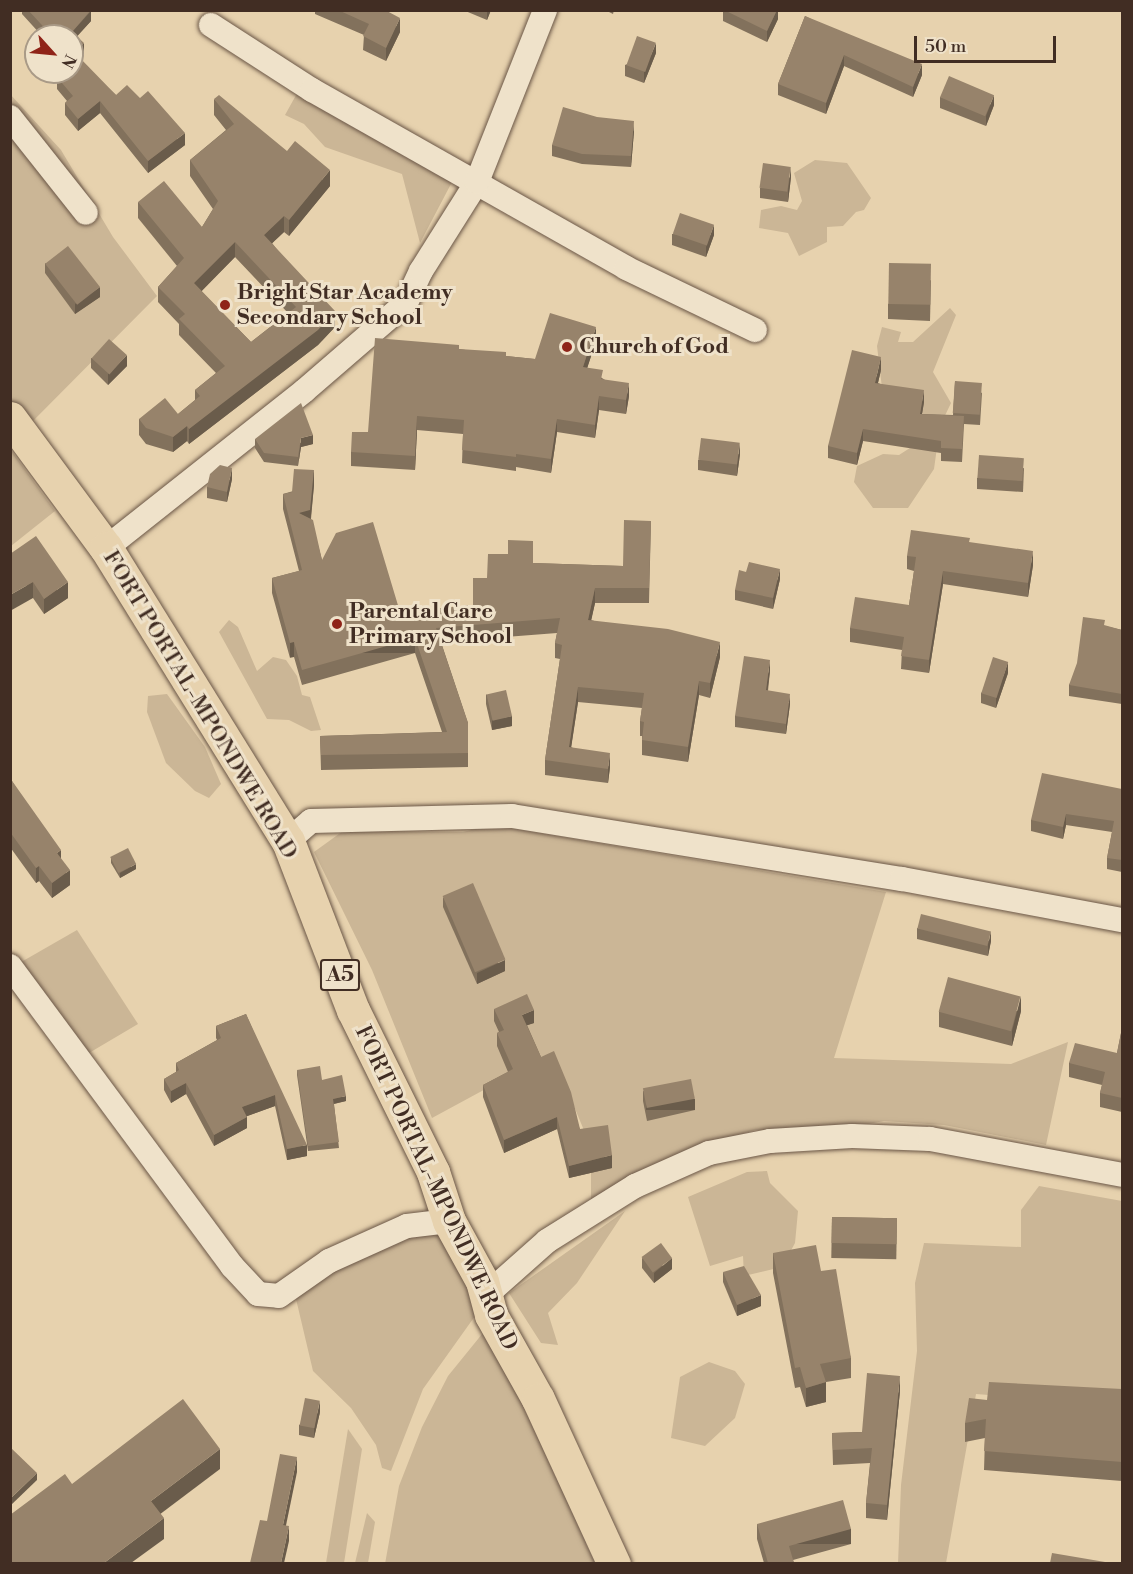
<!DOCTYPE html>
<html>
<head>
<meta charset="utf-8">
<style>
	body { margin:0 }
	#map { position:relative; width:1133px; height:1574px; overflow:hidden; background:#e7d2ae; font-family:"Libre Bodoni",serif }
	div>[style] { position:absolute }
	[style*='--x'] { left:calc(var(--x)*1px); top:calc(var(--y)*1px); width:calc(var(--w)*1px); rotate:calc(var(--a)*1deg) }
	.green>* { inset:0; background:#cbb696 }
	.roads { filter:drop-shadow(0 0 2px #6a5646) drop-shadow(0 0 2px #6a5646) }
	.minor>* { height:24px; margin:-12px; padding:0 12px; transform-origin:12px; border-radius:12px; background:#efe2ca }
	.highway>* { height:33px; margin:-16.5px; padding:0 16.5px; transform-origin:16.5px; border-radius:16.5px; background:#e7d2ae }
	.wall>* { inset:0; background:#82715c; transform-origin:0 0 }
	.shaded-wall>* { inset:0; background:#6a5c4b; transform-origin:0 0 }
	.building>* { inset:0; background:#97836b; transform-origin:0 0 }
	.dots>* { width:16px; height:16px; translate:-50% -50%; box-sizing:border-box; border:3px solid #efe2ca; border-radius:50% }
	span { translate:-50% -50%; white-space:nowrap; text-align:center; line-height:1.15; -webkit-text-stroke:6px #efe2ca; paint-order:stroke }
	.shield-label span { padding:2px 4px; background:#efe2ca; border:2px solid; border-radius:4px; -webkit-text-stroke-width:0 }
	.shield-label { font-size:21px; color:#412d23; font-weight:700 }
	.poi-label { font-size:22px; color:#412d23; font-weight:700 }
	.left { translate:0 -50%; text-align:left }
	.street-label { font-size:22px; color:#412d23 }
	.frame { position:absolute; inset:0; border:12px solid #412d23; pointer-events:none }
	.north { position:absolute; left:24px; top:24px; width:60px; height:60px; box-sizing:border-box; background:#efe2ca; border:2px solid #a99a87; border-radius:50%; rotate:117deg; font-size:16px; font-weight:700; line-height:24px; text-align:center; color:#412d23 }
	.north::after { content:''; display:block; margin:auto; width:21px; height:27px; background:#8f2418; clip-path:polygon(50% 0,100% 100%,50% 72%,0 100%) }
	.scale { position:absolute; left:914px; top:36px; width:142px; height:27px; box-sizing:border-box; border:3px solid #412d23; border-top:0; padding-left:8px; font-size:18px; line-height:21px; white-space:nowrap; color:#412d23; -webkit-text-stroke:4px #efe2ca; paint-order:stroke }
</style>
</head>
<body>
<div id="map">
	<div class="green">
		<i style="clip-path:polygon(300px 88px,452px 182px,420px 243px,402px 174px,325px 147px,304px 124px,285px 115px)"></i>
		<i style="clip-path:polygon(10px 94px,61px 150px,113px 237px,157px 296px,28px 426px,11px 401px)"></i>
		<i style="clip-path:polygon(815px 160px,847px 163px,871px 198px,864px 210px,856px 212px,843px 226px,827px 227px,827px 242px,799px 256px,788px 233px,759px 228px,761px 210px,781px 206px,797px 210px,802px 201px,794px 173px)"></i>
		<i style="clip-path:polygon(950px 308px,956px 315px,933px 372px,951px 403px,940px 426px,934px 469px,908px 508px,873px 508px,854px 482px,857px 466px,883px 454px,899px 455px,913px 446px,924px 418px,917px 398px,882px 388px,877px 346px,882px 327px,901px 332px,898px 342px,913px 342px)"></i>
		<i style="clip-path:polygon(11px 450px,55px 511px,11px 546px,10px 546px)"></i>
		<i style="clip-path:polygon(229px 620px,238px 627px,257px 671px,273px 657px,286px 660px,297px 676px,302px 695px,310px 697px,321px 730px,311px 731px,289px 720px,267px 719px,219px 632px)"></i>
		<i style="clip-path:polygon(167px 694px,205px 747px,221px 784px,209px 798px,195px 791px,166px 763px,147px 712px,148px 696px)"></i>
		<i style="clip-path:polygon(492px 825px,886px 892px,834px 1058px,1011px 1064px,1068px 1042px,1046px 1145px,944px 1125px,884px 1121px,842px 1129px,755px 1130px,697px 1148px,591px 1203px,591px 1173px,583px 1128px,552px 1053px,432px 1118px,372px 970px,314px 852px,343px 831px,463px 832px)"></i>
		<i style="clip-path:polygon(77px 930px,138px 1024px,89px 1053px,16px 965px)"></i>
		<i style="clip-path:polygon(767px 1171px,770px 1183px,798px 1211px,795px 1243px,782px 1267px,744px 1276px,743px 1256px,710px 1266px,688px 1197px,747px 1172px)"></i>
		<i style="clip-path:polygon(1039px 1186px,1122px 1201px,1122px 1405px,976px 1394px,946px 1563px,898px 1564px,901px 1485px,917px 1351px,915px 1283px,924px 1243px,1021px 1247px,1021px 1210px)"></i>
		<i style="clip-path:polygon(625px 1211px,577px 1283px,548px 1313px,558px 1345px,541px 1343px,509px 1293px)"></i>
		<i style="clip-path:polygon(432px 1217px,485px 1302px,423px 1389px,391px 1471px,382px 1468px,376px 1445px,351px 1408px,313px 1371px,296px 1299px,318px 1267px)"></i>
		<i style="clip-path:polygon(491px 1323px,585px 1526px,586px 1544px,595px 1563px,385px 1564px,399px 1486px,422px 1427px,448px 1376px)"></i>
		<i style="clip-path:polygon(709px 1362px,735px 1371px,745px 1384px,735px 1418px,705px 1446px,671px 1438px,680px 1377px)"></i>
		<i style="clip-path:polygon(348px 1429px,362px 1449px,344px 1563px,326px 1563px)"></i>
		<i style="clip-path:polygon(367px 1513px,375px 1522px,368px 1563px,355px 1563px)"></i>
	</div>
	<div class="roads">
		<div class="minor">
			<i style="--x:211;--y:25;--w:120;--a:32.8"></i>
			<i style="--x:312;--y:90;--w:361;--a:29.5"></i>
			<i style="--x:626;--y:268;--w:143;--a:25.7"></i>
			<i style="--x:10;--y:117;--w:122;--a:51.6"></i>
			<i style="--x:106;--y:548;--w:253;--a:-38.4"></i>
			<i style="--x:304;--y:391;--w:135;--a:-40.8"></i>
			<i style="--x:406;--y:303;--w:35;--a:-65"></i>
			<i style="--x:421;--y:271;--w:105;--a:-57.8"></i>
			<i style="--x:477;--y:182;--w:185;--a:-68.4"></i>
			<i style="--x:288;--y:841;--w:30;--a:-41"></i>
			<i style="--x:311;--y:821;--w:201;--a:-1.4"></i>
			<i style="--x:512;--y:816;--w:395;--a:9.2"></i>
			<i style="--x:902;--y:879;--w:224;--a:10.6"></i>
			<i style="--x:10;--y:966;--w:373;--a:53.5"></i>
			<i style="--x:232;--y:1266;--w:38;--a:47"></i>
			<i style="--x:258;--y:1294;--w:21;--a:5"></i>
			<i style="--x:279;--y:1296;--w:61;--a:-35"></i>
			<i style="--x:329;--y:1261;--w:85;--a:-24.2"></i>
			<i style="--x:407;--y:1226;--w:42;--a:-6.8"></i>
			<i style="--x:487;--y:1304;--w:16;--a:-68"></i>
			<i style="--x:493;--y:1289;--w:72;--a:-41.6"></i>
			<i style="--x:547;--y:1241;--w:104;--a:-32"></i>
			<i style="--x:635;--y:1186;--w:81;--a:-24"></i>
			<i style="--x:709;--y:1153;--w:62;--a:-11.1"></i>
			<i style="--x:770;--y:1141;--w:82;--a:-3.5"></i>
			<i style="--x:852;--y:1136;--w:78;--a:2.2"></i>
			<i style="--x:930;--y:1139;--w:195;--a:10.6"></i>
		</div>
		<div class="highway">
			<i style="--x:10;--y:418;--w:162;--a:53.6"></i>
			<i style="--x:106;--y:548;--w:345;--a:58.2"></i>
			<i style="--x:288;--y:841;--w:181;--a:69"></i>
			<i style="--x:353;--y:1010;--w:181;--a:63.7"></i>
			<i style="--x:433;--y:1172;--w:52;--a:71.9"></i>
			<i style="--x:449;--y:1221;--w:68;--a:61.2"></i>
			<i style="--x:482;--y:1281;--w:35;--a:75"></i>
			<i style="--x:491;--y:1315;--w:96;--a:60.8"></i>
			<i style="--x:538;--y:1399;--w:182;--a:65.3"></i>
		</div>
	</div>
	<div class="wall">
		<i style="clip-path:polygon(22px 10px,91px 10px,91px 21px,77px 36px,84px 53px,77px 60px,116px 95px,185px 145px,148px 173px,100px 113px,78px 131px,65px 115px,65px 103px,67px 101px,57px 89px,57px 77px,72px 72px,72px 36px,42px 36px,22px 14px)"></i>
		<i style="clip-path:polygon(315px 10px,385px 10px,400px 32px,386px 61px,363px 50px,364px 35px,315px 14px)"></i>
		<i style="clip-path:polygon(463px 10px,491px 10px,487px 20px)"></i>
		<i style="clip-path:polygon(605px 10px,614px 10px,613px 14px)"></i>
		<i style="clip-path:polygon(723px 10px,778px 10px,778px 19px,767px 42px,723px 21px)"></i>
		<i style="clip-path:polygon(805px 16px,922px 75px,913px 97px,844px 66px,826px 114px,778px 95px,778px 84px)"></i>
		<i style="clip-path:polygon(656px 53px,644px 83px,625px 76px,625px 65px)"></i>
		<i style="clip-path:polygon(940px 97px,994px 105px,986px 126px,940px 108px)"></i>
		<i style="clip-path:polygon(evenodd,214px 99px,330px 186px,289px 236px,284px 232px,272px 243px,335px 327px,318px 345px,189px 444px,187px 441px,173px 452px,146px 444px,139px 435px,139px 419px,178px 414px,195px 400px,195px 390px,216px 373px,179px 335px,179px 324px,158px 302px,158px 287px,177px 266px,138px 218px,138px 202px,202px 227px,213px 209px,190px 176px,190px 160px,226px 130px,214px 115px,214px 99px,235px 257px,288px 313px,251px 342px,201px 291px,235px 257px)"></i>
		<i style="clip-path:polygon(634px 131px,631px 167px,582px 164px,552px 156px,552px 145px)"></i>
		<i style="clip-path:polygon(791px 177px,788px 202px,760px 198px,760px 188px)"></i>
		<i style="clip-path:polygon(672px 234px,714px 235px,706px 257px,672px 245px)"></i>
		<i style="clip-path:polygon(45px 263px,100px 297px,75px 314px,45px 273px)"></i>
		<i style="clip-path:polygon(931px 280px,930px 321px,888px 319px,888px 304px)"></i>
		<i style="clip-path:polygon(596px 341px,587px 368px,629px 396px,626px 414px,599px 410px,595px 438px,557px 432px,551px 473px,516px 467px,516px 471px,462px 463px,463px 434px,417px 430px,415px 470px,351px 466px,351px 452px,368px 432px,459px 349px,506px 356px,535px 359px)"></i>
		<i style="clip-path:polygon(91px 358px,127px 366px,108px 385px,91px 368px)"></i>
		<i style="clip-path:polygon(881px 370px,878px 383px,924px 402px,922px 414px,953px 415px,955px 381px,982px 393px,980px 425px,964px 424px,962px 462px,941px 461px,941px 453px,863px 441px,857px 465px,828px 458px,828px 446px)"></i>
		<i style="clip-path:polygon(255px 439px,313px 444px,301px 447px,298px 466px,264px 462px,255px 448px)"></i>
		<i style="clip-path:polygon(740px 454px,737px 476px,698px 470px,698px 460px)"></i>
		<i style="clip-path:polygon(1024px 468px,1023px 492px,977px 489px,977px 478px)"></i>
		<i style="clip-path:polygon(232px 479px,227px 502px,207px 498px,207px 487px)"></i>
		<i style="clip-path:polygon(314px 485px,311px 519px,322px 560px,400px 612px,473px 605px,487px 578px,533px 563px,623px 566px,651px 521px,649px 603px,595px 603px,591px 620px,720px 657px,710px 698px,699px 695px,688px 762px,642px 755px,642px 736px,640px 736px,640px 721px,642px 708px,578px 702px,571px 747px,610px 767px,608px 783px,545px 775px,545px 760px,560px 659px,555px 658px,555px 643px,557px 633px,441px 642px,468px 723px,468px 767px,321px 770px,320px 736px,442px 732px,415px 653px,302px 685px,294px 657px,290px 658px,272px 593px,272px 578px,299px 571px,283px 509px,283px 494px)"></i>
		<i style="clip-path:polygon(970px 543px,1033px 565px,1028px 597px,943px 584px,929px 673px,901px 669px,902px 650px,850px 642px,850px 628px,909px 605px,914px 571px,907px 569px,907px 556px)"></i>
		<i style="clip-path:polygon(10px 554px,68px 598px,44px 614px,33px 598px)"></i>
		<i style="clip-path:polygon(780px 579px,773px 609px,735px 600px,735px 590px)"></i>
		<i style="clip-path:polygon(1105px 626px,1122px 630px,1122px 704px,1069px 696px,1069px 685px)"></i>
		<i style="clip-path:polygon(770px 671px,768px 691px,790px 704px,786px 734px,735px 727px,735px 716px)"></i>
		<i style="clip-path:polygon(1008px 673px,996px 708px,981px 703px,981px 693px)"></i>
		<i style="clip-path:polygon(486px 694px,512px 726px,492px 730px,486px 704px)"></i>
		<i style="clip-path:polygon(10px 778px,61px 859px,70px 885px,52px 898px,39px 881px,36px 883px,10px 847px)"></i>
		<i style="clip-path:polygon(1122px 789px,1122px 872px,1107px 869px,1107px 858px,1112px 832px,1066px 825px,1063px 839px,1031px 831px,1031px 820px)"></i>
		<i style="clip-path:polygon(111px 858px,136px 869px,120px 878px,111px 863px)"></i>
		<i style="clip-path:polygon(443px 897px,505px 971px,477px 984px,443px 907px)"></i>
		<i style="clip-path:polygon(917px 928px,991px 941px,988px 956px,917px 939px)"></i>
		<i style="clip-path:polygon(494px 1009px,534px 1023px,527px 1025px,541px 1057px,580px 1129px,612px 1168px,569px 1178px,557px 1129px,504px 1153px,483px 1097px,483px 1085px,508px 1072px,497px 1046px,497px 1033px,499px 1032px,494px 1021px)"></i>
		<i style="clip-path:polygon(1021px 1011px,1012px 1046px,939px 1027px,939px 1012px)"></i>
		<i style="clip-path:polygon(246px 1014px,307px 1156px,287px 1160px,275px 1106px,247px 1116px,247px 1128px,214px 1146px,186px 1094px,171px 1103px,164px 1090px,164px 1079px,176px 1072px,176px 1063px,217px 1040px,216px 1038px,216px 1026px)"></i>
		<i style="clip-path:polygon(1122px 1028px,1122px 1112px,1100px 1107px,1100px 1093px,1102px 1085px,1069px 1077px,1069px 1063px,1117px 1053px)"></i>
		<i style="clip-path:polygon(297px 1070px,322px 1080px,346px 1101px,334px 1104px,339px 1148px,308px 1151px,297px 1075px)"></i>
		<i style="clip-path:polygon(643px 1091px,695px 1110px,647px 1121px,643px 1101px)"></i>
		<i style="left:832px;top:1217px;width:65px;height:41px;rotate:1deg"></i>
		<i style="clip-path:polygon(773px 1253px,821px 1271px,851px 1358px,851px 1378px,826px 1382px,826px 1402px,806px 1407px,800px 1387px,795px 1388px,773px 1273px)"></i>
		<i style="clip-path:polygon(642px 1258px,672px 1269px,654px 1283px,642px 1268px)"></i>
		<i style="clip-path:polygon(723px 1272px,761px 1306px,737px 1316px,723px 1282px)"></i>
		<i style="clip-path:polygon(1122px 1389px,1122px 1481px,984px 1470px,985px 1438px,965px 1442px,965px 1423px,987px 1400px)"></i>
		<i style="clip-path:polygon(900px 1391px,887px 1520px,866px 1518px,866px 1503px,870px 1463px,833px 1465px,832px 1433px,862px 1432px)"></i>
		<i style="clip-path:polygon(320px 1412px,314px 1438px,299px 1435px,299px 1425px)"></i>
		<i style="clip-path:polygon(757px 1524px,851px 1544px,793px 1560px,794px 1563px,764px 1563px,757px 1539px)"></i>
	</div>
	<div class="shaded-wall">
		<i style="clip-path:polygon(487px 10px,491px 10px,487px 20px)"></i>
		<i style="clip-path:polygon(777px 10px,778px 10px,778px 19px,767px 42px,767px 31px)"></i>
		<i style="clip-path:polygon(91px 11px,91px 21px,72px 42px,72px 32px)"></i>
		<i style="clip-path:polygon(400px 18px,400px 32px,386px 61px,386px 48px)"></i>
		<i style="clip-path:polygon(84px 43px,84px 53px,72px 65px,72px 54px)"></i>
		<i style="clip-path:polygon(656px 43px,656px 53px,644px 83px,644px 72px)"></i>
		<i style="clip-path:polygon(844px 55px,844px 66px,826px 114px,826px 103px)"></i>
		<i style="clip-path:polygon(922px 64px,922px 75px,913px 97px,913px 87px)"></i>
		<i style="clip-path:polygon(994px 95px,994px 105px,986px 126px,986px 116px)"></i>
		<i style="clip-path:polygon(100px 101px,100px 113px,78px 131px,78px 119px)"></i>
		<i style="clip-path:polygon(634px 121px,634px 131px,631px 167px,631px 156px)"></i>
		<i style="clip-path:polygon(185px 133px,185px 145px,148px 173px,148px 161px)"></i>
		<i style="clip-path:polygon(791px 167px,791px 177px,788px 202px,788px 191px)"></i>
		<i style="clip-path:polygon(330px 170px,330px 186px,289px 236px,289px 220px)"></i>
		<i style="clip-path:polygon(284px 216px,284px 232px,264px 251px,264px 235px)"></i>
		<i style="clip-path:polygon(714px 225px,714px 235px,706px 257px,706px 247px)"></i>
		<i style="clip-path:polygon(235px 242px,235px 257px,194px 299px,194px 283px)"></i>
		<i style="clip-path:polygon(100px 287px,100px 297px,75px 314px,75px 304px)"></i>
		<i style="clip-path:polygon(335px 311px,335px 327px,318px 345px,189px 444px,189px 429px)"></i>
		<i style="clip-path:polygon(596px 327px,596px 341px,583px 381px,583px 367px)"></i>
		<i style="clip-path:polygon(127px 355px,127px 366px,108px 385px,108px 374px)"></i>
		<i style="clip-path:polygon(881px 357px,881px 370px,875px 395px,875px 383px)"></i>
		<i style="clip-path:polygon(629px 383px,629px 396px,626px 414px,626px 400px)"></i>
		<i style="clip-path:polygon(924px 390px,924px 402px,920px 426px,920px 414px)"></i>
		<i style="clip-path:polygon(599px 396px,599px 410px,595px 438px,595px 425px)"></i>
		<i style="clip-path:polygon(417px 416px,417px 430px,415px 470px,415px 456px)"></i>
		<i style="clip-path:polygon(557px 419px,557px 432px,551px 473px,551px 459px)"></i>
		<i style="clip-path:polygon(187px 426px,187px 441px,173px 452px,173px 437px)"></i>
		<i style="clip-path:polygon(863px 429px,863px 441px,857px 465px,857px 453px)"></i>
		<i style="clip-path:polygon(313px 435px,313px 444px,301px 447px,298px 466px,301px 438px)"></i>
		<i style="clip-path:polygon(740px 443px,740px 454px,737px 476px,737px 465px)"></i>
		<i style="clip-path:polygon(232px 468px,232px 479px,227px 502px,227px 492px)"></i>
		<i style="clip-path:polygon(314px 470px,314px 485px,310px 525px,299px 513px)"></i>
		<i style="clip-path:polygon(1033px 551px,1033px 565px,1028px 597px,1028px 583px)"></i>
		<i style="clip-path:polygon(780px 569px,780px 579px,773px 609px,773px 598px)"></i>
		<i style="clip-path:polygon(943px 571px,943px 584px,929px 673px,929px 660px)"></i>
		<i style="clip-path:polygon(33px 582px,33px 598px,10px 611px,10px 595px)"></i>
		<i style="clip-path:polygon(68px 582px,68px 598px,44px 614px,44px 599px)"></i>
		<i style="clip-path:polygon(595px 588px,595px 603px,588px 635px,588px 620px)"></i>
		<i style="left:415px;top:638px;width:15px;height:117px;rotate:90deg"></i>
		<i style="left:294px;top:642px;width:15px;height:4px;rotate:90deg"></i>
		<i style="clip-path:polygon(720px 642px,720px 657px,710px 698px,710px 683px)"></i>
		<i style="clip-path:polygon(770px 660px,770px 671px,766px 701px,766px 690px)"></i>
		<i style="clip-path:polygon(1008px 662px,1008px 673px,996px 708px,996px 698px)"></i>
		<i style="clip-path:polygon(699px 681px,699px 695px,688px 762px,688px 747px)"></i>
		<i style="clip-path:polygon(578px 687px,578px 702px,569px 762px,569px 747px)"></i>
		<i style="clip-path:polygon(790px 694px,790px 704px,786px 734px,786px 724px)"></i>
		<i style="clip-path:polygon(512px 716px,512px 726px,492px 730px,492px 720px)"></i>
		<i style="clip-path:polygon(610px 753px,610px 767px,608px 783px,608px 769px)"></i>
		<i style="clip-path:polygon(1066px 814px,1066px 825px,1063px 839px,1063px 827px)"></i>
		<i style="clip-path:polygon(61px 850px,61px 865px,57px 853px)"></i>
		<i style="clip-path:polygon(136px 864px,136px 869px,120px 878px,120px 873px)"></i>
		<i style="clip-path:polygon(39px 866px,39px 881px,36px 883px,36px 868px)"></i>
		<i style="clip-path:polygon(70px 870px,70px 885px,52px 898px,52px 883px)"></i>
		<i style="clip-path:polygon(991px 931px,991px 941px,988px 956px,988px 945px)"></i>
		<i style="clip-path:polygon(505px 960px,505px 971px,477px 984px,477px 973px)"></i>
		<i style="clip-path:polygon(1021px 996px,1021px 1011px,1012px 1046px,1012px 1031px)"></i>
		<i style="clip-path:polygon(534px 1010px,534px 1023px,522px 1027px,522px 1015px)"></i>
		<i style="clip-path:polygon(186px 1083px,186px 1094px,171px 1103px,171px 1091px)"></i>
		<i style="clip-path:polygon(275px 1095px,275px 1106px,242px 1118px,242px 1107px)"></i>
		<i style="clip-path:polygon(346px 1096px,346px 1101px,333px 1104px,333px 1099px)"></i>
		<i style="left:695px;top:1099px;width:11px;height:49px;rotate:90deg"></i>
		<i style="clip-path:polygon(247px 1117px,247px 1128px,214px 1146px,214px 1135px)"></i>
		<i style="clip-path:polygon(557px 1117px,557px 1129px,504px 1153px,504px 1140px)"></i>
		<i style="clip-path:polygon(307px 1145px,307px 1156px,287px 1160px,287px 1149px)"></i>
		<i style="clip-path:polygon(612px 1155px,612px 1168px,569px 1178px,569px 1166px)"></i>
		<i style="clip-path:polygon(672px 1258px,672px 1269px,654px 1283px,654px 1273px)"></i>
		<i style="clip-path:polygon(761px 1295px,761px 1306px,737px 1316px,737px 1305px)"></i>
		<i style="clip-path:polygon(900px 1376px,900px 1391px,887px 1520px,887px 1505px)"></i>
		<i style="clip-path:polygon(826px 1382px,826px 1402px,806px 1407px,806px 1388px)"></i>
		<i style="clip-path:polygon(320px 1401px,320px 1412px,314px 1438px,314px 1428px)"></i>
		<i style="clip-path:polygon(220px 1449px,220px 1469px,151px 1521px,151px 1501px)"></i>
		<i style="clip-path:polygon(297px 1457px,297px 1472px,283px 1540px,283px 1525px)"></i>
		<i style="clip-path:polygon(37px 1473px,37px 1480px,10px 1506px,10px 1499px)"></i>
		<i style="clip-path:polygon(164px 1518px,164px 1539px,131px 1563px,104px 1563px)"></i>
		<i style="clip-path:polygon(289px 1526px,289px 1541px,284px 1563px,281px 1563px)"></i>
		<i style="left:851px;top:1529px;width:15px;height:64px;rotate:90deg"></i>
	</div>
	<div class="building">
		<i style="clip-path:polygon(28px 10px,91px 10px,72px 32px,84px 43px,72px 54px,72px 36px,52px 36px)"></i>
		<i style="clip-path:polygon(338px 10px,385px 10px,400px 18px,386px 48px,363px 36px,369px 24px)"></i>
		<i style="clip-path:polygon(724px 10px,777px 10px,767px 31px)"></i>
		<i style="clip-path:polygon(805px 16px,922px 64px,913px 87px,844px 55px,826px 103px,778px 84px)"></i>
		<i style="left:637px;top:36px;width:20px;height:31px;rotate:20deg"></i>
		<i style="clip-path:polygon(80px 58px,116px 95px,127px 85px,140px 98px,148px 91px,185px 133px,148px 161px,100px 101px,78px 119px,65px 103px,73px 96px,57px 77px,62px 72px,72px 72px,72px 64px)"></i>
		<i style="left:949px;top:76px;width:49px;height:23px;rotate:23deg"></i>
		<i style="clip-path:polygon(evenodd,219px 95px,287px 151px,295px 141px,330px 170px,289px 220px,284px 216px,264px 235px,335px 311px,318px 330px,189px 429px,187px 426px,173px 437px,146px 428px,139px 419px,165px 398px,178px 414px,200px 396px,195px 390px,225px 366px,179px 319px,185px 314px,158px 287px,184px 258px,138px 202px,164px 181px,202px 227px,218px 201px,190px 160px,234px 124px,214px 99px,219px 95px,235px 242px,296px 307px,251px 342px,194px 283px,235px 242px)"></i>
		<i style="clip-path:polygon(563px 107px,597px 117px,634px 121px,631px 156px,582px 154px,552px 145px)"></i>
		<i style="left:763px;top:163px;width:28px;height:25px;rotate:8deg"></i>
		<i style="left:680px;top:213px;width:36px;height:22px;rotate:19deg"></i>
		<i style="left:68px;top:246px;width:52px;height:29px;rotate:52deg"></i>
		<i style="left:889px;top:263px;width:42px;height:41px;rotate:1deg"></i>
		<i style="clip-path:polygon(550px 313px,596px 327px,583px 367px,603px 370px,601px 379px,629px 383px,626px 400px,599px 396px,595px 425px,557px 419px,551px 459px,516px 454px,516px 457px,462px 450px,464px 420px,417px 416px,415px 456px,351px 452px,352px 432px,368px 432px,375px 338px,459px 345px,459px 349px,506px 352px,506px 356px,535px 359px)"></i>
		<i style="left:109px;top:339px;width:24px;height:26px;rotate:42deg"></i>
		<i style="clip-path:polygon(852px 350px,881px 357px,875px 383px,924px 390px,920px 414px,964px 416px,962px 449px,941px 448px,941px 441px,863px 429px,857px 453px,828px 446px)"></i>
		<i style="left:955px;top:381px;width:27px;height:32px;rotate:4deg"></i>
		<i style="clip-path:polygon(301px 403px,313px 435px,301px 438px,298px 457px,264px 453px,255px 439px)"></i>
		<i style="left:701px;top:438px;width:39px;height:22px;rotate:7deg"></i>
		<i style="left:979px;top:455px;width:45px;height:23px;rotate:4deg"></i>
		<i style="clip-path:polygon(220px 465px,232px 468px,227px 492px,207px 487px,210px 474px)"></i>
		<i style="clip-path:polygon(294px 469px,314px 470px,310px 510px,299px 513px,313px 520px,322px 560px,336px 533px,373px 522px,400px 612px,473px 605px,473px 578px,487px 578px,488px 554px,508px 554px,508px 540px,533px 541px,533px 563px,623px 566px,624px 520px,651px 521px,649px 588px,595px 588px,588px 620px,668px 629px,720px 642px,710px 683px,699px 681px,688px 747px,642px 740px,644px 722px,640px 721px,644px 693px,578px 687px,569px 747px,610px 753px,608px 769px,545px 760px,562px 645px,555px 643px,560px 618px,436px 628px,468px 723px,468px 753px,321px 755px,320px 736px,447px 732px,415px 638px,302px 670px,294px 642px,290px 643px,272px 578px,302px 570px,283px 494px,292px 492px)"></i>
		<i style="clip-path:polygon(911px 530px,970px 538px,969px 542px,1033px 551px,1028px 583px,943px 571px,929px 660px,901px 656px,904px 637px,850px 628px,855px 597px,909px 605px,916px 557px,907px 556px)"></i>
		<i style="clip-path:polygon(36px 536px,68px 582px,44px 599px,33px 582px,10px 595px,10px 554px)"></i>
		<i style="clip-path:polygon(749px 562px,780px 569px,773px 598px,735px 590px,739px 570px,746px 572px)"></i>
		<i style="clip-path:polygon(1083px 617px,1105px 620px,1104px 625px,1122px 630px,1122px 694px,1069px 685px,1077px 663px)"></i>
		<i style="clip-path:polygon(744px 656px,770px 660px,766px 690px,790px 694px,786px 724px,735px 716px)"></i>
		<i style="left:993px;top:657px;width:16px;height:38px;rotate:18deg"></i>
		<i style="left:506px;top:690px;width:27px;height:20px;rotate:77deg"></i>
		<i style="clip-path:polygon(1042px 773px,1122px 789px,1122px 860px,1107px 858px,1114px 821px,1066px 814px,1063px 827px,1031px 820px)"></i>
		<i style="clip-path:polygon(10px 778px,61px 850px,57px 853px,70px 870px,52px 883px,39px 866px,36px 868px,10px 832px)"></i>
		<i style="left:128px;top:848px;width:18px;height:20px;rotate:63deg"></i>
		<i style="left:473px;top:883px;width:83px;height:33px;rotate:67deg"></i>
		<i style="left:921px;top:914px;width:72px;height:15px;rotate:14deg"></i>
		<i style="left:948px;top:977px;width:75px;height:36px;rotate:15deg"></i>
		<i style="clip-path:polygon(527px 994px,534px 1010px,522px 1015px,541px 1057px,554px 1051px,571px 1092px,580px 1129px,608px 1125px,612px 1155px,569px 1166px,557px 1117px,504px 1140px,483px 1085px,513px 1069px,497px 1033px,504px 1030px,494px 1009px)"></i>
		<i style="clip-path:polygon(246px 1014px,307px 1145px,287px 1149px,275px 1095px,242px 1107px,247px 1117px,214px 1135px,186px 1083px,171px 1091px,164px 1079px,179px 1070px,176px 1063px,221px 1038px,216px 1026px)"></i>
		<i style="clip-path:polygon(1122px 1028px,1122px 1098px,1100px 1093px,1105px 1072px,1069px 1063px,1075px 1043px,1117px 1053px)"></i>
		<i style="clip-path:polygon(320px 1066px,322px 1080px,342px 1075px,346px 1096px,333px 1099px,339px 1142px,308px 1146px,297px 1070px)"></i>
		<i style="left:691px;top:1079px;width:20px;height:49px;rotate:79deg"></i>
		<i style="left:832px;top:1217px;width:65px;height:26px;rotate:1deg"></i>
		<i style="left:661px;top:1243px;width:19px;height:24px;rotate:54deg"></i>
		<i style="clip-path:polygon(816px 1245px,821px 1271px,836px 1269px,851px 1358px,820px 1364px,826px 1382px,806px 1388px,800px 1367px,795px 1368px,773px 1253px)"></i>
		<i style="clip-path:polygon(744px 1266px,761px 1295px,737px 1305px,723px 1272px)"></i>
		<i style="clip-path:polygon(867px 1373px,900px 1376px,887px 1505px,866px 1503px,872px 1448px,833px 1450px,832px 1433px,862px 1432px)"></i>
		<i style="clip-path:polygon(989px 1382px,1122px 1389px,1122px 1462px,984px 1451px,986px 1419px,965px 1423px,969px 1398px,987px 1400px)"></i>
		<i style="left:305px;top:1398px;width:15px;height:28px;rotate:11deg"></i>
		<i style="clip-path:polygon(183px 1399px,220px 1449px,151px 1501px,164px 1518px,104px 1563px,77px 1563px,76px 1562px,74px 1563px,10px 1563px,10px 1515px,65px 1474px,72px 1484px)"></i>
		<i style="clip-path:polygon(10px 1447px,37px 1473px,10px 1499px)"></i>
		<i style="clip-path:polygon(280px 1454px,297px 1457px,283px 1525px,289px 1526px,281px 1563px,250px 1563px,260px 1520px,267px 1521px)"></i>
		<i style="clip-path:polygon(843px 1500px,851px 1529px,789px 1546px,794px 1563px,768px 1563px,757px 1524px)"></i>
		<i style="clip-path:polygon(1052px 1553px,1111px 1563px,1050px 1563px)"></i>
	</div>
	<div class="dots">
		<i style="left:225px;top:305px;background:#8f2418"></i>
		<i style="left:567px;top:347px;background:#8f2418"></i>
		<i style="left:337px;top:624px;background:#8f2418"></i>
	</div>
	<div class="shield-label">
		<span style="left:340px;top:975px">A5</span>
	</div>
	<div class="poi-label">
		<span class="left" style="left:237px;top:305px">Bright Star Academy<br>Secondary School</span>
		<span class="left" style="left:579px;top:347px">Church of God</span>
		<span class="left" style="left:349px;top:624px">Parental Care<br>Primary School</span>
	</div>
	<div class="street-label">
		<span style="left:200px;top:705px;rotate:59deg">FORT PORTAL-MPONDWE ROAD</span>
		<span style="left:436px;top:1188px;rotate:65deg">FORT PORTAL-MPONDWE ROAD</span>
	</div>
	<div class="frame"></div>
	<div class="north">N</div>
	<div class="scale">50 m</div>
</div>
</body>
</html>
